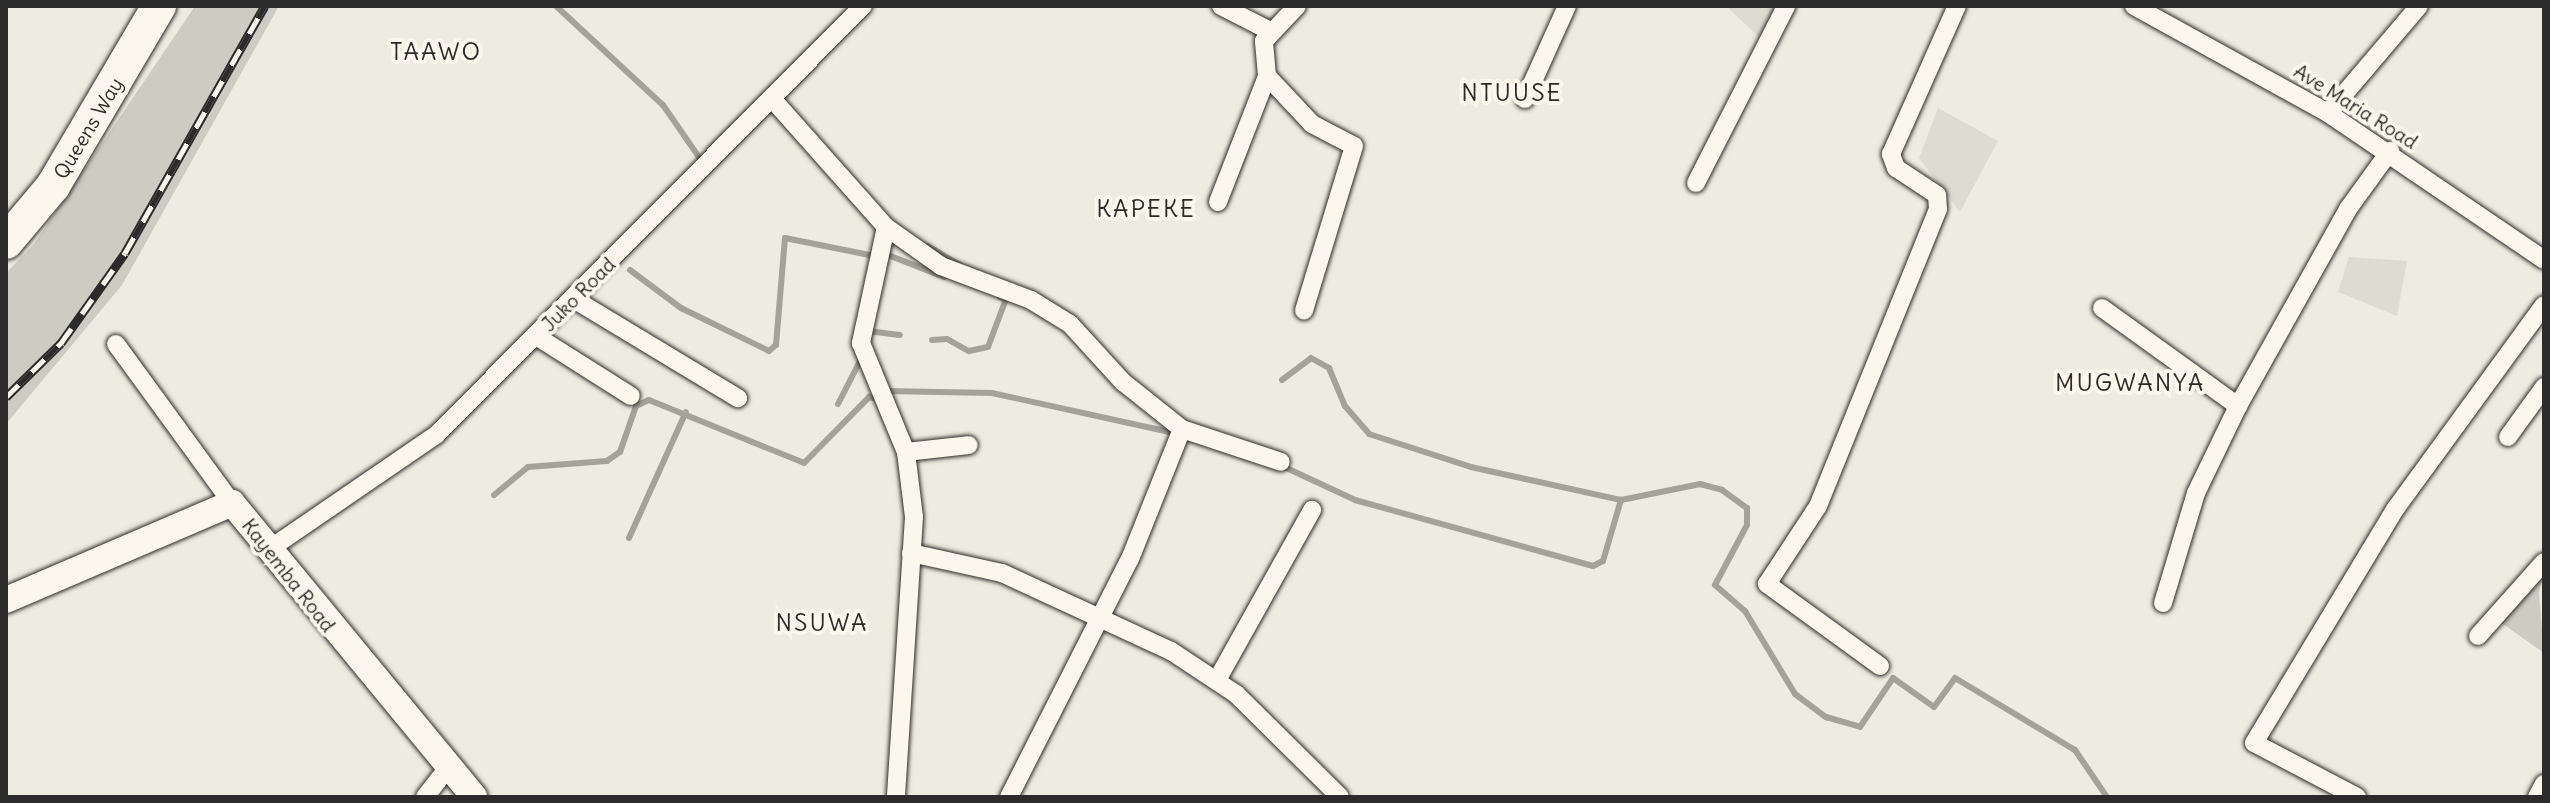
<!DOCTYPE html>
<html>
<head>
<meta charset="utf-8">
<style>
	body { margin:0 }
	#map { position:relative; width:2550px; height:803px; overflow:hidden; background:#eeebe0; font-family:Delius,sans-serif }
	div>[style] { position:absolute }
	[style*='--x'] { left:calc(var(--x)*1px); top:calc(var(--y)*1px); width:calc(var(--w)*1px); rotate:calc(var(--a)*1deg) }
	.built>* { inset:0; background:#dedbd1 }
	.green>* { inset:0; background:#cecbc2 }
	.stream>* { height:6px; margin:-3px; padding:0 3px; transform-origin:3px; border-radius:3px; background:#a4a29a }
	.roads { filter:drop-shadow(0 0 2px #2b2b2b) drop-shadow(0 0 2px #2b2b2b) }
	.street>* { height:18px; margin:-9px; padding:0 9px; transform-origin:9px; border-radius:9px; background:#fbf7ec }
	.secondary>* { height:26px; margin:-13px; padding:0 13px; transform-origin:13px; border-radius:13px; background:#fbf7ec }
	.highway>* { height:34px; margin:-17px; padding:0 17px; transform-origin:17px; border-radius:17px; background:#fbf7ec }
	.rail>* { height:9px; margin-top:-4.5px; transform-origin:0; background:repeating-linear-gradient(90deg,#fbf7ec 0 18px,#2b2b2b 0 36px); box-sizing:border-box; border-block:2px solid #2b2b2b }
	span { translate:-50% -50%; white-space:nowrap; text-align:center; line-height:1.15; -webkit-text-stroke:8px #fbf7ec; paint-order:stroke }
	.street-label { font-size:20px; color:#2b2b2b }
	.quarter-label { font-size:24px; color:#2b2b2b; letter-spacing:2px }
	.frame { position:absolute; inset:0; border:8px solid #2b2b2b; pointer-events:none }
</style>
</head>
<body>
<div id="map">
	<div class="built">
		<i style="clip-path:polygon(1726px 6px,1784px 6px,1763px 41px)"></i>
		<i style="clip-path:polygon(1938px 108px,1998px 141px,1960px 212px,1919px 158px)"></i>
		<i style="clip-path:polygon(2349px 257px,2407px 261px,2397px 316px,2338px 292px)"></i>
	</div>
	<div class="green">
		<i style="clip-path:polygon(195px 6px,279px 6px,122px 285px,6px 424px,6px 273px,34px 244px)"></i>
		<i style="clip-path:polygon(2544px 568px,2539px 593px,2544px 653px,2500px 622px)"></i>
	</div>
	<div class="stream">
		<i style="--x:556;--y:6;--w:146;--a:42.8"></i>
		<i style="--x:663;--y:105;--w:70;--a:55.4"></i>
		<i style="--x:928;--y:246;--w:37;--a:31"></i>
		<i style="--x:888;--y:255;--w:60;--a:21.4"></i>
		<i style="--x:630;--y:270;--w:64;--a:36.7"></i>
		<i style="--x:681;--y:308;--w:98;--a:26"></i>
		<i style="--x:769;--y:351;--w:9;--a:-41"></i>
		<i style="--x:776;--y:345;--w:107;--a:-85.2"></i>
		<i style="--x:785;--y:238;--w:91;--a:11.4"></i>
		<i style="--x:868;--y:331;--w:32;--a:7"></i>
		<i style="--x:932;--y:340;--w:15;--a:-4"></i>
		<i style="--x:947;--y:339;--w:25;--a:29"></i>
		<i style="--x:969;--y:351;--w:19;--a:-12"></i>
		<i style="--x:988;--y:347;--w:51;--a:-69.4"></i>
		<i style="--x:1006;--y:299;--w:6;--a:-162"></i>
		<i style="--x:1282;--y:380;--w:36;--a:-37"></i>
		<i style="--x:1311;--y:358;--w:21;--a:29"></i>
		<i style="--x:1329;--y:368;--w:41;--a:67.2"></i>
		<i style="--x:1345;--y:406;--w:37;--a:49"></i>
		<i style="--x:1369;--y:434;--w:107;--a:17.9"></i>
		<i style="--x:1471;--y:467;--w:154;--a:12.4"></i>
		<i style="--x:886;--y:391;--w:106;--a:1.1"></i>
		<i style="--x:992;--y:393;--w:190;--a:12.4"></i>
		<i style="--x:838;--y:404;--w:53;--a:-62.9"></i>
		<i style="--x:1280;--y:465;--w:83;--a:25"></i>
		<i style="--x:1355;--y:500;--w:247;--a:15.5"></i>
		<i style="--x:1593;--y:566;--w:11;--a:-27"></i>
		<i style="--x:1603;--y:561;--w:64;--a:-73.6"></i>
		<i style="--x:1621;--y:500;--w:81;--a:-11.4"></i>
		<i style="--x:1700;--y:484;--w:23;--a:15"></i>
		<i style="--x:1722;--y:490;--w:31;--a:36"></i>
		<i style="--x:1747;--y:508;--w:17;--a:90"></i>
		<i style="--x:1747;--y:525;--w:68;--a:118.1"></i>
		<i style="--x:1715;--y:585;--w:40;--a:41"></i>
		<i style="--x:1745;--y:611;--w:97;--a:58.9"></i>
		<i style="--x:1795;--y:694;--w:39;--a:37"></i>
		<i style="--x:1826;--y:717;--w:35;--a:16"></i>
		<i style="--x:1860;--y:727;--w:59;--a:-56"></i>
		<i style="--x:1893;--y:678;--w:50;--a:35.3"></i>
		<i style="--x:1934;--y:707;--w:36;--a:-54"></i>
		<i style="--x:1955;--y:678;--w:140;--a:31"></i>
		<i style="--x:2075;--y:750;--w:57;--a:55.8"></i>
		<i style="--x:494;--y:495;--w:44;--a:-39.5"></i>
		<i style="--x:528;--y:467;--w:79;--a:-4.3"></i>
		<i style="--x:607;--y:461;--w:16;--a:-35"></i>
		<i style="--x:620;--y:452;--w:49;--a:-70.8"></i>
		<i style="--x:636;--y:406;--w:14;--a:-25"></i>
		<i style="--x:649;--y:400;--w:167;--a:22.1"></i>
		<i style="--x:804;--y:463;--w:93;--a:-45.4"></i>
		<i style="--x:869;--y:397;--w:9;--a:13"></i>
		<i style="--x:629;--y:538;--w:138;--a:-65.7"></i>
	</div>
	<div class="roads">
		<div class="street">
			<i style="--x:1221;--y:6;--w:57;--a:27"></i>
			<i style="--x:2134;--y:6;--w:222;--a:28.9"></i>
			<i style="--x:2328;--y:113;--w:261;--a:34.2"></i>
			<i style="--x:1267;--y:76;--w:66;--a:46.8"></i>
			<i style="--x:1312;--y:124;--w:47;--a:27.6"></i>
			<i style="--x:1354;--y:146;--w:172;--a:106.9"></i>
			<i style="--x:1525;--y:99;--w:102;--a:-65.7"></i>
			<i style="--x:775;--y:102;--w:167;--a:48.4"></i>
			<i style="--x:886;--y:227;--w:119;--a:102.2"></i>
			<i style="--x:861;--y:343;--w:118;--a:67.6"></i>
			<i style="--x:906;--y:452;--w:65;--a:83"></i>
			<i style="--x:914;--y:517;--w:281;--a:93.7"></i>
			<i style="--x:2328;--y:113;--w:140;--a:-49.6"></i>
			<i style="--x:1696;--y:183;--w:199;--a:-63"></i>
			<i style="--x:1218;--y:202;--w:135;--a:-68.7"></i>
			<i style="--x:1267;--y:76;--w:35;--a:-95"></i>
			<i style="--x:1264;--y:41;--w:48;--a:-46.7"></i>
			<i style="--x:886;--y:227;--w:67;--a:35.3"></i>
			<i style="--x:941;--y:266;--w:96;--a:20.7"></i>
			<i style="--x:1031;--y:300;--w:46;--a:31.6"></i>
			<i style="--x:1070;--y:324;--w:79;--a:47.6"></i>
			<i style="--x:1123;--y:382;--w:75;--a:38.5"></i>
			<i style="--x:1182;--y:429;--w:104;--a:18.4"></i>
			<i style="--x:572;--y:298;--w:194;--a:31.1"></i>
			<i style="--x:2102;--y:308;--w:168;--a:35.8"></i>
			<i style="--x:536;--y:336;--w:112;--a:32.3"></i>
			<i style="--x:116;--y:344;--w:197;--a:53.9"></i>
			<i style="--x:2508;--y:437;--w:62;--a:-54.2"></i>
			<i style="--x:906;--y:452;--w:63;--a:-6.3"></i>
			<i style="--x:268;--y:550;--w:204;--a:-34.4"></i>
			<i style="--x:436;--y:435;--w:605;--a:-45.13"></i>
			<i style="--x:911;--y:553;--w:93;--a:12.4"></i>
			<i style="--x:1002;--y:573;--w:186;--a:24.8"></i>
			<i style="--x:1171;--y:651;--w:78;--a:33.5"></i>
			<i style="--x:1236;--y:694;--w:146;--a:44.7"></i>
			<i style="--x:2163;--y:603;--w:115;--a:-73.3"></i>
			<i style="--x:2196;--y:493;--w:97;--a:-64.2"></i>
			<i style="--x:2238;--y:406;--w:226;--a:-60.8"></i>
			<i style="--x:2348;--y:209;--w:72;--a:-54.1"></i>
			<i style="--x:2478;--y:636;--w:99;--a:-48.3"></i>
			<i style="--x:1880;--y:666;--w:140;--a:-144"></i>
			<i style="--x:1767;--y:584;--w:93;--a:-56.8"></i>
			<i style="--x:1818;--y:506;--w:320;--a:-68"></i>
			<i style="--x:1938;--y:209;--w:14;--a:-94"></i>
			<i style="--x:1937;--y:195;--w:49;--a:-146.6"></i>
			<i style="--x:1896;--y:168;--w:15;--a:-110"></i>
			<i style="--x:1891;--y:154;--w:162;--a:-66"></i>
			<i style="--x:1217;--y:680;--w:195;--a:-60.8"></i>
			<i style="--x:425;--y:797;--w:33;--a:-52"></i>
			<i style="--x:1009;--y:797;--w:267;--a:-63.1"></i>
			<i style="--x:1130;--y:559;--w:140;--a:-68.2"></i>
			<i style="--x:2357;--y:797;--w:116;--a:-152.3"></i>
			<i style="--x:2254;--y:743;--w:275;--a:-58.9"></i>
			<i style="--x:2396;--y:508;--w:251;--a:-53.9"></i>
			<i style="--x:2537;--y:797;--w:15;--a:-62"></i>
		</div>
		<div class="secondary">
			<i style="--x:6;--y:600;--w:246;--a:-23.2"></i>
			<i style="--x:232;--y:503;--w:381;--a:50.5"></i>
		</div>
		<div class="highway">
			<i style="--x:6;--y:242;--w:73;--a:-50"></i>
			<i style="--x:53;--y:186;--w:209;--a:-59.5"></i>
		</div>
	</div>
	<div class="rail">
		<i style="--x:6;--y:397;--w:77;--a:-44.5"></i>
		<i style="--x:61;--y:343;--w:110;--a:-54.6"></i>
		<i style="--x:125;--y:253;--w:284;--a:-60.5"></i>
	</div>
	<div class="street-label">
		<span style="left:2356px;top:106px;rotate:32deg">Ave Maria Road</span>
		<span style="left:88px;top:128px;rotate:-59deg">Queens Way</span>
		<span style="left:578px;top:294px;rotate:-45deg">Juko Road</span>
		<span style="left:289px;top:575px;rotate:52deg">Kayemba Road</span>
	</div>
	<div class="quarter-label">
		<span style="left:436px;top:52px">TAAWO</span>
		<span style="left:1512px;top:93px">NTUUSE</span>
		<span style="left:1146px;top:209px">KAPEKE</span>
		<span style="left:2130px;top:383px">MUGWANYA</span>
		<span style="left:822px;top:623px">NSUWA</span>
	</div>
	<div class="frame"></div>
</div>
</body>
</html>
